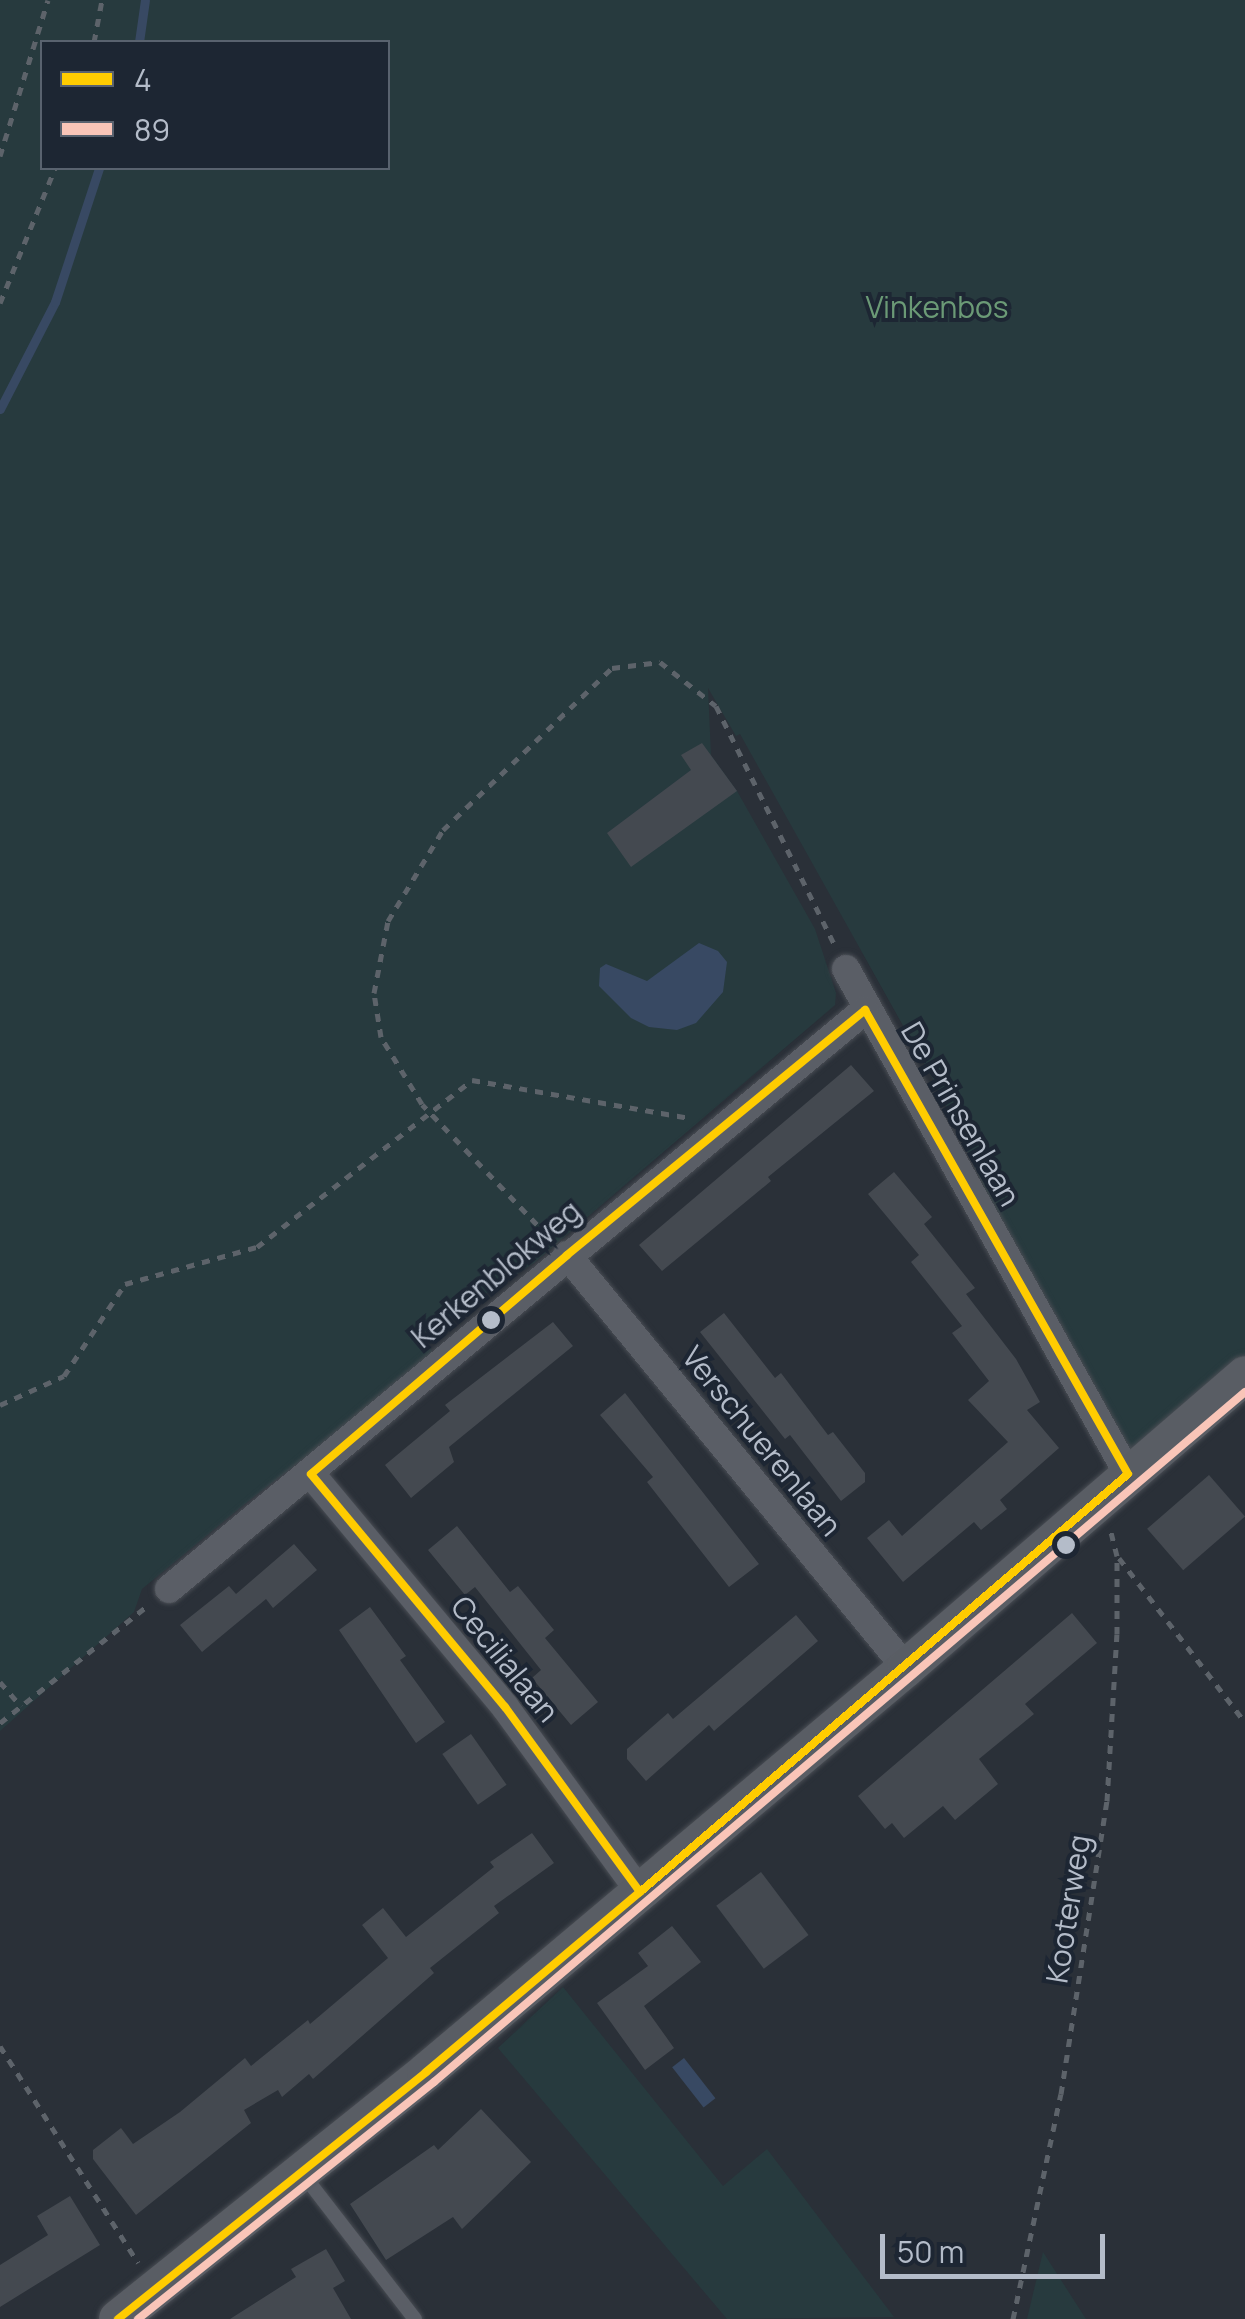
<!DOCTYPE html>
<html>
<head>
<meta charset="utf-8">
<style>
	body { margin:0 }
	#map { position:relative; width:1245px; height:2319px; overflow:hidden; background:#2a3038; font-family:Manrope,sans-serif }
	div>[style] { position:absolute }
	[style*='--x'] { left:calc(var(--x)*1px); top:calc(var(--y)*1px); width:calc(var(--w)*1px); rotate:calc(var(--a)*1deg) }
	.green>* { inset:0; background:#273a3e }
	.water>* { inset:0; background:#384963; transform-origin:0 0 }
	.stream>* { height:9px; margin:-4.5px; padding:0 4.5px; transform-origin:4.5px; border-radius:4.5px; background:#384963 }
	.building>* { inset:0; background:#444950; transform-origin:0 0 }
	.path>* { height:5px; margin-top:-2.5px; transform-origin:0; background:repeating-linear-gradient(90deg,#5d636a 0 8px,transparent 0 16px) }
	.roads { filter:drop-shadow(0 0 2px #484c53) drop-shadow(0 0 2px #484c53) }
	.lane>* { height:14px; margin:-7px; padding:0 7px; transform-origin:7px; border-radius:7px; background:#5a5e66 }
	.street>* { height:28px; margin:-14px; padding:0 14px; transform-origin:14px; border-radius:14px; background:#5a5e66 }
	.secondary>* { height:38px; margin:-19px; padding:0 19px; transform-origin:19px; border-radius:19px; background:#595d64 }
	.bus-1>* { height:8px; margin:-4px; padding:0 4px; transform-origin:4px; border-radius:4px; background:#fc0 }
	.bus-2>* { height:8px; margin:-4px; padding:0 4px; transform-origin:4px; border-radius:4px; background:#f9c5b8 }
	.dots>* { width:28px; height:28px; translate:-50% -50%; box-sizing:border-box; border:5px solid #1d2633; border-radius:50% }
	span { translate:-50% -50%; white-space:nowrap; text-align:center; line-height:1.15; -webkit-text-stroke:8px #1d2633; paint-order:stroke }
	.park-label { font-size:30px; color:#6b9a76 }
	.street-label { font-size:30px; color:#b4bcc9 }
	.legend { position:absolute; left:40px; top:40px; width:350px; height:130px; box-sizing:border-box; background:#1d2633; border:2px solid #59626f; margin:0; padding:12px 18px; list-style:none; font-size:30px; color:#b4bcc9 }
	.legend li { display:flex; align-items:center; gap:20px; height:50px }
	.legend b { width:50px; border:2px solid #59626f }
	.scale { position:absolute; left:880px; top:2234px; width:225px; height:45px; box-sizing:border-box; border:5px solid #b4bcc9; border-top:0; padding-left:12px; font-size:30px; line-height:35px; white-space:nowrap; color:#b4bcc9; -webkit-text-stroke:8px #1d2633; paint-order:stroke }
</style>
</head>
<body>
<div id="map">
	<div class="green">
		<i style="clip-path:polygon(evenodd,0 0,1245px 0,1245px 1355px,1116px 1468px,934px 1081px,740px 734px,736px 736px,708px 688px,711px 755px,737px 791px,815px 929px,836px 993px,835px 1005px,534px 1263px,421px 1335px,436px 1357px,246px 1503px,142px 1589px,134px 1612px,0 1731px,0 0,42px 42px,388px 42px,388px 168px,42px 168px,42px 42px)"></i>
		<i style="clip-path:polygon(563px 1987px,723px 2186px,767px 2149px,894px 2317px,727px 2319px,498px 2048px)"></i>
		<i style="clip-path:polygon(1043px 2252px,1086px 2319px,1027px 2319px)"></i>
	</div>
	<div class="water">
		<i style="clip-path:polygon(699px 943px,718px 951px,727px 962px,723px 992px,696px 1023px,677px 1030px,649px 1027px,631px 1018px,599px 986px,600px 968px,606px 964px,647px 981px)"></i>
		<i style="left:684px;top:2058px;width:51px;height:15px;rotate:52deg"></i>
	</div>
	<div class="stream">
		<i style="--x:139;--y:42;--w:42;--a:-81.9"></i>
		<i style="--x:0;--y:409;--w:120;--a:-62.8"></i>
		<i style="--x:55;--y:302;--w:141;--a:-71.8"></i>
	</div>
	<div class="building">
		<i style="clip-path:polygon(702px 743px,737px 791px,631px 867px,607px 833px,691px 770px,681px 755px)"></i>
		<i style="clip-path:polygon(851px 1065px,874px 1091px,768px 1177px,771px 1181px,662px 1271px,639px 1245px)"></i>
		<i style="clip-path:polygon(894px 1172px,932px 1217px,924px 1224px,975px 1288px,966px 1294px,1016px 1359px,1040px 1402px,1027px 1410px,1059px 1448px,1000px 1500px,1007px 1509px,981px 1530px,974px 1522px,903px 1582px,867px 1538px,889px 1520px,902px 1536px,1008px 1442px,968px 1400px,989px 1381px,952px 1333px,962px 1326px,911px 1262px,919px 1255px,868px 1194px)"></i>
		<i style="clip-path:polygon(724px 1313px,775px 1378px,781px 1373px,828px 1435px,833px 1432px,865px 1473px,865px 1482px,841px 1501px,790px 1435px,785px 1439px,700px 1332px)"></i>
		<i style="clip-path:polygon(553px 1322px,573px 1346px,449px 1447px,454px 1462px,411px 1498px,385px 1465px,450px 1411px,445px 1405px)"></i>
		<i style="clip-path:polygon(625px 1393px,759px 1564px,729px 1587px,647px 1482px,653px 1477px,600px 1415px)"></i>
		<i style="left:1209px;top:1475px;width:55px;height:82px;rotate:49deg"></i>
		<i style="clip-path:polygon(457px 1526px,510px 1592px,518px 1586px,554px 1630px,545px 1638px,598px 1702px,571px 1725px,532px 1678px,541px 1670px,475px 1587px,465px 1595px,428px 1550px)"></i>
		<i style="clip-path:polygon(294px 1544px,317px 1570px,273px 1608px,266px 1599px,202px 1652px,180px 1625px,229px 1586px,236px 1594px)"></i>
		<i style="clip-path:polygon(370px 1607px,406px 1656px,400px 1660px,445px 1722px,416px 1743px,339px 1630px)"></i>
		<i style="clip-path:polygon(1072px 1613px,1097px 1643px,1025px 1704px,1034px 1714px,979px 1759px,998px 1784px,955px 1820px,943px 1806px,904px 1838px,892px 1823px,885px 1829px,858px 1796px)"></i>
		<i style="clip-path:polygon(796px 1615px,818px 1641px,714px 1731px,709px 1725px,646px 1781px,627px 1759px,627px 1749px,668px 1713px,673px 1719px)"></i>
		<i style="left:471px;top:1734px;width:62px;height:35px;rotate:55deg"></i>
		<i style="clip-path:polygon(532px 1833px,554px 1863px,494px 1906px,499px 1913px,430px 1968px,434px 1973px,313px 2079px,309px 2074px,282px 2097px,278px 2090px,244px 2110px,251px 2123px,136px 2215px,93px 2159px,93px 2150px,121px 2128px,133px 2144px,180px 2112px,245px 2058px,251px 2066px,308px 2020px,310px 2024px,388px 1958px,362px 1925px,383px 1908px,406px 1937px,494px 1867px,490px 1862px)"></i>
		<i style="left:761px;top:1872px;width:79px;height:56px;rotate:53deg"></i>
		<i style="clip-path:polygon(672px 1926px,701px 1962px,644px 2006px,674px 2048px,645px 2070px,597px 2003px,648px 1966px,638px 1953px)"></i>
		<i style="clip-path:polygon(481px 2109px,531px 2162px,462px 2229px,453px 2217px,386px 2260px,350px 2204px,434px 2145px,438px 2150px)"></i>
		<i style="clip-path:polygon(70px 2196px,100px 2245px,0 2307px,0 2265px,48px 2235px,37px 2216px)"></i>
		<i style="clip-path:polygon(326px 2249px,345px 2281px,333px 2288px,351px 2319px,230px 2319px,296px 2277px,291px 2269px)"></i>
	</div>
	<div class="path">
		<i style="--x:94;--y:42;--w:43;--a:-79.2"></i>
		<i style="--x:0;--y:156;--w:163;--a:-72.9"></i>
		<i style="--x:0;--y:303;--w:146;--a:-67.8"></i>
		<i style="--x:548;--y:1236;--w:182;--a:-133.7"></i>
		<i style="--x:422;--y:1104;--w:79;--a:-121.5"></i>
		<i style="--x:381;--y:1037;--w:45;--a:-99"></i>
		<i style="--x:374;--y:993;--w:73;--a:-79"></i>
		<i style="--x:388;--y:921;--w:106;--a:-58.9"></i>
		<i style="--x:443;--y:830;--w:234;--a:-43.8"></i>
		<i style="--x:612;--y:668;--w:48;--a:-7.1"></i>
		<i style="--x:660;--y:662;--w:71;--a:38.2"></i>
		<i style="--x:716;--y:706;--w:266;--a:63.6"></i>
		<i style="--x:0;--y:1405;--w:70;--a:-24.4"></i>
		<i style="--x:64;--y:1376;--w:110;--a:-56.5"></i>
		<i style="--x:125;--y:1284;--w:137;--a:-15.7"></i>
		<i style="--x:257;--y:1247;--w:272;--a:-37.8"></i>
		<i style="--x:472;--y:1080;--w:221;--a:9.9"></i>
		<i style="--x:1119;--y:1558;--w:207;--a:52.5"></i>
		<i style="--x:0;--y:1682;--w:32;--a:49"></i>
		<i style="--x:0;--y:1723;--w:186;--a:-38.5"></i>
		<i style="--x:0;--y:2046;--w:257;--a:57.5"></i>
		<i style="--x:1013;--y:2319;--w:230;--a:-78"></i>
		<i style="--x:1061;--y:2094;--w:297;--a:-81.1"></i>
		<i style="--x:1107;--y:1801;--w:167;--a:-86.6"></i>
		<i style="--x:1117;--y:1634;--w:78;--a:-90"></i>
		<i style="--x:1117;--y:1556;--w:25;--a:-104"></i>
	</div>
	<div class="roads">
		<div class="lane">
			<i style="--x:302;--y:2173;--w:185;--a:52.3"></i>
		</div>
		<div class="street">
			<i style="--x:846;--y:969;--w:578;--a:60.82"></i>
			<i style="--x:567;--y:1255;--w:534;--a:50.62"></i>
			<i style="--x:311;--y:1474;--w:303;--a:50.2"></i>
			<i style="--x:505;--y:1707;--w:229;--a:53.9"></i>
			<i style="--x:169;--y:1589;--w:905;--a:-39.76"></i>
		</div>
		<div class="secondary">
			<i style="--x:118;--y:2319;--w:395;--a:-38.7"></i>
			<i style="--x:426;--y:2072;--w:627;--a:-40.09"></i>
			<i style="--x:906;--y:1668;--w:448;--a:-40.8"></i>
		</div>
	</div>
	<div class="bus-1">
		<i style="--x:865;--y:1010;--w:533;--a:60.45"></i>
		<i style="--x:1128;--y:1474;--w:643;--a:139.42"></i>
		<i style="--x:640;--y:1892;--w:229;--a:-126.1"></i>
		<i style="--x:505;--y:1707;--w:303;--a:-129.8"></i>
		<i style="--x:311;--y:1474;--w:337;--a:-40.5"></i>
		<i style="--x:567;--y:1255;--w:386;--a:-39.4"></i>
		<i style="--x:118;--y:2319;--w:395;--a:-38.7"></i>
		<i style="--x:426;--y:2072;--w:280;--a:-40.1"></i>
	</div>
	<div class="bus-2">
		<i style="--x:138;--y:2319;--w:379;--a:-38.7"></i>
		<i style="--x:434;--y:2082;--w:1065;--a:-40.39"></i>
	</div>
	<div class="dots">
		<i style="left:491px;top:1320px;background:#b4bcc9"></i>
		<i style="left:1066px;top:1545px;background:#b4bcc9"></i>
	</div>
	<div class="park-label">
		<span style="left:937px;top:307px">Vinkenbos</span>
	</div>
	<div class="street-label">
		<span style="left:961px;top:1114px;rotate:60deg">De Prinsenlaan</span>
		<span style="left:496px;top:1274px;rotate:-40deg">Kerkenblokweg</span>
		<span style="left:762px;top:1441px;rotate:51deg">Verschuerenlaan</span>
		<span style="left:505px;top:1659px;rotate:51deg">Cecilialaan</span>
		<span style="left:1068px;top:1909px;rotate:-81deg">Kooterweg</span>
	</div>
	<ul class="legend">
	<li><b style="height:12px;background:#fc0"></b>4</li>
	<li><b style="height:12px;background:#f9c5b8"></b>89</li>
	</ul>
	<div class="scale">50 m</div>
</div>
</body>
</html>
